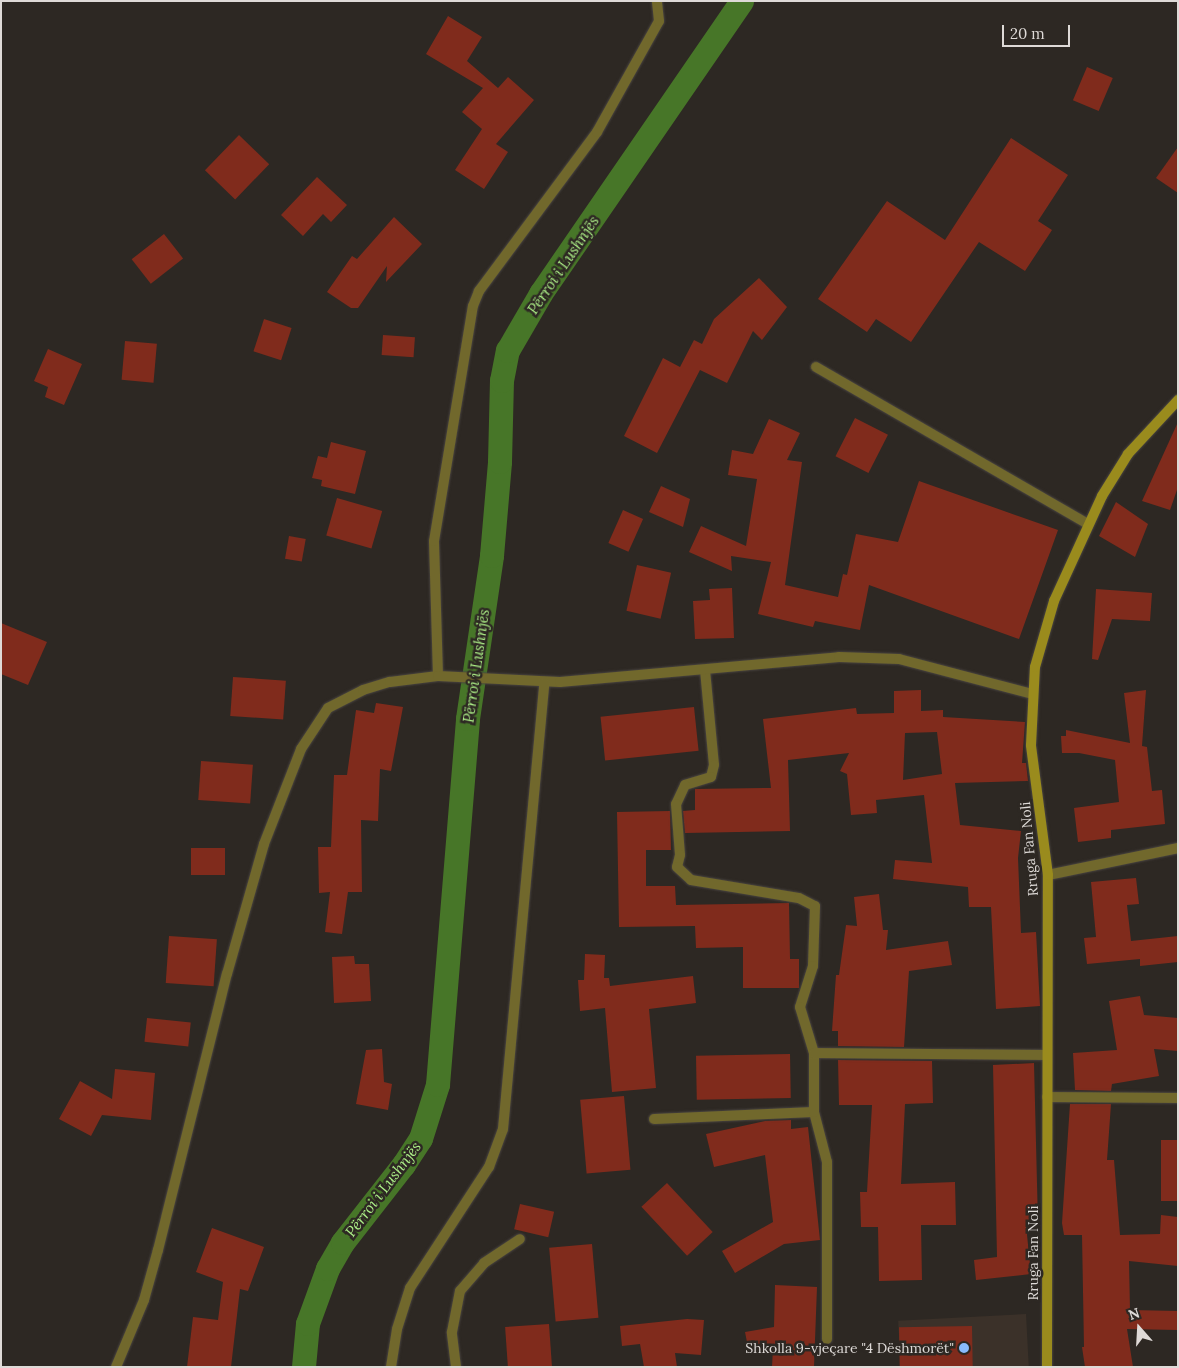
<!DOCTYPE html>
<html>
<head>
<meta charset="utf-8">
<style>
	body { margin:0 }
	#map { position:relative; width:1179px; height:1368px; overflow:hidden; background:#2d2823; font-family:Lora,serif }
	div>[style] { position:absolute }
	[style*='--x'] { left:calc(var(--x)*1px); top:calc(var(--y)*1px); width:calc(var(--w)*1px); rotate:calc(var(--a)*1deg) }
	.built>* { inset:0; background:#3b3129; transform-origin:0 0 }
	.canal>* { height:24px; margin:-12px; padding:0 12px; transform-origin:12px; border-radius:12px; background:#477628 }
	.building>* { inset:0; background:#802b1c; transform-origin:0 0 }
	.roads { filter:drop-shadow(0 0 1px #494440) drop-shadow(0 0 1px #494440) }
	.minor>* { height:10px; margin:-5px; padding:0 5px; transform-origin:5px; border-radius:5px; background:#71682c }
	.secondary>* { height:10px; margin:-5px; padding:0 5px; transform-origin:5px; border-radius:5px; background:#9a8b1d }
	.dots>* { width:14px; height:14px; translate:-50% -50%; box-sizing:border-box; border:2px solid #2d2823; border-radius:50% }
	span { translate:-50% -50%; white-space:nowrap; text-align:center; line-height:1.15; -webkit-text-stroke:5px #2d2823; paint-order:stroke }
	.street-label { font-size:14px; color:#dedad7 }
	.poi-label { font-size:14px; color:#dedad7 }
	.right { translate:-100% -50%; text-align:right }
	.water-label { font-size:15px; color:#adf088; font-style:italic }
	.frame { position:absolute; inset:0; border:2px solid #dedad7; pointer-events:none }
	.north { position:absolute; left:1114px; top:1303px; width:50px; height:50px; -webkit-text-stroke:4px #2d2823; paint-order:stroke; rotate:341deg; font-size:14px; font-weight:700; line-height:20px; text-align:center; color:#dedad7 }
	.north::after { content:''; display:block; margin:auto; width:18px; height:22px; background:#dedad7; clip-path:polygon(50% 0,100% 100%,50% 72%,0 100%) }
	.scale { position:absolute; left:1002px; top:25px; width:68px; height:22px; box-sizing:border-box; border:2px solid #dedad7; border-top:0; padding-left:6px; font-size:15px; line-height:18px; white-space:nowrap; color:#dedad7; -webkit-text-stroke:4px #2d2823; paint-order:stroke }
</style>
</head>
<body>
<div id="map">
	<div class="built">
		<i style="left:1026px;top:1314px;width:53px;height:128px;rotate:87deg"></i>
	</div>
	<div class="canal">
		<i style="--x:304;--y:1367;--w:43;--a:-84.7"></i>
		<i style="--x:308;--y:1324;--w:59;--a:-70"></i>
		<i style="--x:328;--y:1269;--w:30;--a:-60"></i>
		<i style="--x:343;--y:1243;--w:99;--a:-52"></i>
		<i style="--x:404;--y:1165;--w:31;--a:-57"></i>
		<i style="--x:421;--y:1139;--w:57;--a:-72.5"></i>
		<i style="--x:438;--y:1085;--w:367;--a:-85.3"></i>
		<i style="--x:468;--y:719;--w:165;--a:-81.6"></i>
		<i style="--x:492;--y:556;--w:94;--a:-85.1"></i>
		<i style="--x:500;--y:462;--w:81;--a:-88.6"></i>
		<i style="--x:502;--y:381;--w:31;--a:-79"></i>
		<i style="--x:508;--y:351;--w:66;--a:-59.9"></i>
		<i style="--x:541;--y:294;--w:355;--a:-55.5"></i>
	</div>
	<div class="building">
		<i style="clip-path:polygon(448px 16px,482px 37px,467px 61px,498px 88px,508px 77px,534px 100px,496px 144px,508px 152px,484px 189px,455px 170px,482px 129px,462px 112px,483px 88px,426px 54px)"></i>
		<i style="left:1087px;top:67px;width:28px;height:36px;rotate:23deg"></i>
		<i style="left:239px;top:135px;width:42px;height:49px;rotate:44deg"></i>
		<i style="clip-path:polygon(1011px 138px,1068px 175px,1038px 221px,1052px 230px,1025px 271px,979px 242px,911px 342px,876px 319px,867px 332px,818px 299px,887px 201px,945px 240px)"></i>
		<i style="clip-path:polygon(1178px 147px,1178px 193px,1156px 178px)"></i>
		<i style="clip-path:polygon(317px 177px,347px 205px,331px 222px,323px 214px,303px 236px,281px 215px)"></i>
		<i style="clip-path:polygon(394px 217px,422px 244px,386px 282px,387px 266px,358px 308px,351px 308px,327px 292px,352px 256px,357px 259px)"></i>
		<i style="left:164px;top:234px;width:31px;height:41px;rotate:52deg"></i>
		<i style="clip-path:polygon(759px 278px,787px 307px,762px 340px,753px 331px,727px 383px,700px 370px,657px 453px,624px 436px,663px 358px,680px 367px,694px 340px,702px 344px,714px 319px)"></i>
		<i style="left:264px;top:319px;width:29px;height:34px;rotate:18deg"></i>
		<i style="left:383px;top:335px;width:32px;height:20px;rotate:4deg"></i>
		<i style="left:125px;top:341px;width:32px;height:39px;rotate:5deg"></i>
		<i style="clip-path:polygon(48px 349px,82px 364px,64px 405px,45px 397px,48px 387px,34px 381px)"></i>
		<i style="left:855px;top:418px;width:37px;height:43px;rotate:27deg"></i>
		<i style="clip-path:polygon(769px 419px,800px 433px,787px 460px,802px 462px,785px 585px,838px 597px,843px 574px,847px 575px,856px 534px,898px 542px,919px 481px,1058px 530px,1019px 639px,869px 585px,860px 630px,815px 621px,813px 627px,758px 614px,771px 562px,731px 556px,732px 571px,689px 552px,701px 526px,746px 546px,757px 479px,728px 475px,732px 450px,753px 454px)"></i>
		<i style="clip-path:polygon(1178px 422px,1178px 487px,1170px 510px,1142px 501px)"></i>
		<i style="clip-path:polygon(331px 442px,366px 451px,355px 494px,321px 486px,322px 480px,312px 478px,318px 456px,327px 458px)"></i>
		<i style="clip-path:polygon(661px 486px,690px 499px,683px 527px,649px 512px)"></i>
		<i style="left:337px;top:498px;width:47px;height:39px;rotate:16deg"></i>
		<i style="clip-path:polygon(1116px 502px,1148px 524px,1135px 557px,1099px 536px)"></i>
		<i style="left:623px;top:510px;width:22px;height:36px;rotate:24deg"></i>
		<i style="left:289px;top:536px;width:17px;height:23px;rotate:10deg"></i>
		<i style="left:637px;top:565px;width:35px;height:47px;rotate:13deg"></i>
		<i style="clip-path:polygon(732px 588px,734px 638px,695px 639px,693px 601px,710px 600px,709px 589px)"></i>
		<i style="clip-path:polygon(1096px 589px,1152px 593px,1150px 621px,1112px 619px,1098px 660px,1092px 659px)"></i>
		<i style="clip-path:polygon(1px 623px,47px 642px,28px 685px,1px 674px)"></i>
		<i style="left:233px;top:677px;width:53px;height:39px;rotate:4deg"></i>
		<i style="clip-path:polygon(evenodd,921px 690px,921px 711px,943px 710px,943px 717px,1025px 722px,1022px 763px,1026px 763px,1028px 781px,955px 783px,960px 825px,1021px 831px,1018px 858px,1021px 933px,1036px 932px,1040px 1006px,996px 1009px,991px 907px,969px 907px,968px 887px,893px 879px,895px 860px,932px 863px,924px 795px,876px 800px,877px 813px,851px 815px,847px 774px,840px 771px,849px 753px,788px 760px,790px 831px,685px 833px,683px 811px,695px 810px,695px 789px,771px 788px,763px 719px,856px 708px,857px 714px,894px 713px,894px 691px,921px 690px,937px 732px,942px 774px,903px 780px,905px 733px,937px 732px)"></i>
		<i style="clip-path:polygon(1146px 690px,1142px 746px,1147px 747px,1152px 791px,1162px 790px,1165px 824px,1111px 830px,1111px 838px,1078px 842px,1074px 808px,1119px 802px,1115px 760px,1079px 753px,1062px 753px,1061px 736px,1066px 736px,1066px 730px,1130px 743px,1124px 693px)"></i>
		<i style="clip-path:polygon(376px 703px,403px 707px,391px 771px,380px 769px,378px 821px,361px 820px,362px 892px,348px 892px,342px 934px,325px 932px,330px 892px,319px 893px,318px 847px,331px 847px,334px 775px,347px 775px,356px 710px,374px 713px)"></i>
		<i style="left:694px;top:707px;width:44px;height:94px;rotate:84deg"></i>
		<i style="left:201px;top:761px;width:52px;height:39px;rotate:4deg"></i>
		<i style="clip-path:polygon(670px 811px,671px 850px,646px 850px,646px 886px,675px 886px,676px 905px,789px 903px,790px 959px,799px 959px,799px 988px,743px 988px,743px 947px,696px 948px,695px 926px,619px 927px,617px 812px)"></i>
		<i style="left:191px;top:848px;width:34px;height:27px"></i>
		<i style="clip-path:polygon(1136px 878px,1139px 904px,1127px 905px,1131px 941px,1178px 936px,1178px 962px,1140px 966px,1140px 959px,1087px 964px,1084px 938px,1096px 937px,1091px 882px)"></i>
		<i style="clip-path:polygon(879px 894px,883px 930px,888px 930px,886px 950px,948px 941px,952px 965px,909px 971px,904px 1047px,838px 1046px,838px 1031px,832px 1031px,836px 975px,839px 975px,846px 925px,857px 926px,854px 897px)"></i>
		<i style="left:169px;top:936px;width:48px;height:47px;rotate:4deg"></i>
		<i style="clip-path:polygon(585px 954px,605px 955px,604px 978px,609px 978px,610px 986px,693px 976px,696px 1003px,649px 1009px,656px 1088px,612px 1092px,605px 1008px,580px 1011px,578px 980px,584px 980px)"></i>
		<i style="clip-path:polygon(354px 956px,355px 964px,369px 964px,371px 1001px,334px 1003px,332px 957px)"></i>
		<i style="clip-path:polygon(1140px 996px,1144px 1015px,1178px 1018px,1178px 1051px,1154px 1049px,1159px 1076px,1112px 1084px,1111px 1091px,1075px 1090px,1073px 1053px,1117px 1050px,1109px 1001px)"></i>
		<i style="left:147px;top:1018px;width:44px;height:24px;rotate:6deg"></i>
		<i style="clip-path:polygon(382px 1049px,384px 1082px,392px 1084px,388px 1110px,356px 1104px,366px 1050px)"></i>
		<i style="left:790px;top:1054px;width:44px;height:94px;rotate:89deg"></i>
		<i style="clip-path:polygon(838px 1060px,932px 1061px,933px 1103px,905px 1104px,901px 1184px,955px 1182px,956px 1225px,921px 1225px,922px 1280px,879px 1281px,878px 1227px,861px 1227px,860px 1192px,867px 1192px,872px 1105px,839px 1105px)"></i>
		<i style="clip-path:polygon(1034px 1063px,1038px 1224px,1026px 1225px,1031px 1274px,976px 1280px,974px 1260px,997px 1257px,993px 1065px)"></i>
		<i style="clip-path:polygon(115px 1069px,155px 1073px,151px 1120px,102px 1115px,91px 1136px,59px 1119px,80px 1081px,112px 1099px)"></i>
		<i style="left:624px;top:1096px;width:74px;height:44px;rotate:85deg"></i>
		<i style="clip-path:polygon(1070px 1104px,1111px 1104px,1107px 1160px,1114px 1160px,1120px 1235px,1160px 1234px,1161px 1215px,1178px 1217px,1178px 1266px,1129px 1261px,1130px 1310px,1178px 1311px,1178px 1330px,1127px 1329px,1133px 1367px,1085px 1367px,1082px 1347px,1084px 1347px,1082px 1235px,1064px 1235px,1062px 1223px)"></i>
		<i style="clip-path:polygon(791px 1120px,791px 1129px,808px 1127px,820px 1240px,784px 1244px,735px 1273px,722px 1251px,773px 1222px,765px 1155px,714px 1167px,706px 1134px,765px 1121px)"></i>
		<i style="left:1178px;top:1140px;width:61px;height:17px;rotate:90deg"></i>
		<i style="left:667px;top:1183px;width:67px;height:35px;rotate:47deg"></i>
		<i style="left:520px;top:1204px;width:35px;height:26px;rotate:13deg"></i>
		<i style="clip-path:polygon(212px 1228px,264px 1247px,248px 1291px,240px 1289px,231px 1367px,187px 1367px,193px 1317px,218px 1320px,223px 1282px,196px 1272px)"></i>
		<i style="left:592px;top:1244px;width:74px;height:43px;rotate:85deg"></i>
		<i style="clip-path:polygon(775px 1285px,817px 1287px,814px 1367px,772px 1367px,773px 1348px,749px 1352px,745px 1332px,774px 1327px)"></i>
		<i style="clip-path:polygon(687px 1319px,704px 1320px,701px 1355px,675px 1353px,677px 1367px,644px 1367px,640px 1344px,622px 1346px,620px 1326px)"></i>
		<i style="left:549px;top:1324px;width:43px;height:44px;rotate:86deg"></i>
		<i style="left:972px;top:1326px;width:41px;height:73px;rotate:89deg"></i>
	</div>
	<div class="roads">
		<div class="minor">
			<i style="--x:816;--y:367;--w:314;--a:30"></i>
			<i style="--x:705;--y:670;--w:95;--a:84.6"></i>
			<i style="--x:714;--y:765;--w:12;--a:104"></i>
			<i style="--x:711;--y:777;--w:27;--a:163"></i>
			<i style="--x:685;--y:785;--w:21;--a:115"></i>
			<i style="--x:676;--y:804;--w:51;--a:85.5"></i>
			<i style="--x:680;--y:855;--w:12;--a:104"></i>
			<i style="--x:677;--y:867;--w:19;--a:43"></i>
			<i style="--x:691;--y:880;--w:109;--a:9.5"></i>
			<i style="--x:799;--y:898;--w:18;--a:27"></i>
			<i style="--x:815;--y:906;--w:60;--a:91.9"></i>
			<i style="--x:813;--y:966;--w:43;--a:107.6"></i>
			<i style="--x:800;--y:1007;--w:48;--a:73.1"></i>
			<i style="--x:438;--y:676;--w:135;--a:-91.7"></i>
			<i style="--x:434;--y:541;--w:238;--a:-80.6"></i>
			<i style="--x:473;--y:306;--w:16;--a:-68"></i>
			<i style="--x:479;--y:291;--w:198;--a:-53.4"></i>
			<i style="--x:597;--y:132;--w:127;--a:-60.8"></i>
			<i style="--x:659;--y:21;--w:20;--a:-96"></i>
			<i style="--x:1048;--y:875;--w:133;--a:-11.7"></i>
			<i style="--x:1047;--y:1097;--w:131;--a:0.4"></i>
			<i style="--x:654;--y:1119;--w:160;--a:-2.5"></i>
			<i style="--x:827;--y:1339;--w:177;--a:-90"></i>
			<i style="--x:827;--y:1162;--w:52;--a:-104.6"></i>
			<i style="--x:814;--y:1112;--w:59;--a:-90"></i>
			<i style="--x:814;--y:1053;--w:233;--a:0.5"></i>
			<i style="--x:116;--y:1367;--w:73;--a:-67.3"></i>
			<i style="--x:144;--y:1300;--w:52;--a:-74.4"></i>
			<i style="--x:158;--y:1250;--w:284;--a:-76"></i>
			<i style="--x:227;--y:974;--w:135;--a:-74.1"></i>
			<i style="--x:264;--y:844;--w:102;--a:-68.7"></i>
			<i style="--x:301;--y:749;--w:49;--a:-56.6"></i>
			<i style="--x:328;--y:708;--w:39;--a:-27"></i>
			<i style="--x:363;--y:690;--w:28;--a:-17"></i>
			<i style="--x:390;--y:682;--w:48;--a:-7.1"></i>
			<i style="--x:438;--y:676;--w:122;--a:2.8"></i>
			<i style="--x:560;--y:682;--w:280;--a:-5.1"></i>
			<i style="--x:839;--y:657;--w:60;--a:1.9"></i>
			<i style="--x:899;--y:659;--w:138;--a:14.7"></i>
			<i style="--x:391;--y:1367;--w:38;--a:-81"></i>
			<i style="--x:397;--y:1329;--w:43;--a:-72.4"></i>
			<i style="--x:410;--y:1288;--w:145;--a:-56.9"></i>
			<i style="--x:489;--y:1167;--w:40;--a:-69.8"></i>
			<i style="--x:503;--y:1129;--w:448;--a:-84.7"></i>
			<i style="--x:456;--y:1367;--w:35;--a:-97"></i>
			<i style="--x:452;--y:1332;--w:42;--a:-79"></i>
			<i style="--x:460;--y:1291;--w:37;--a:-49"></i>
			<i style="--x:484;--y:1263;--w:43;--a:-33.7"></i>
		</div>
		<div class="secondary">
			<i style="--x:1047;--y:1367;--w:492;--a:-89.9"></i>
			<i style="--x:1048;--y:875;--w:131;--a:-97.5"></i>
			<i style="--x:1031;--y:745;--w:78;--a:-87.1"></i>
			<i style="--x:1035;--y:667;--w:69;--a:-73.9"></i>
			<i style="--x:1054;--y:601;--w:115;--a:-65.4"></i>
			<i style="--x:1102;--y:496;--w:49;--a:-58.2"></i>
			<i style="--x:1128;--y:454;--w:74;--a:-47.2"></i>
		</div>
	</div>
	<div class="dots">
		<i style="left:964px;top:1348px;background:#89bafc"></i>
	</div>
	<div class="street-label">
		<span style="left:1029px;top:849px;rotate:-95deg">Rruga Fan Noli</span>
		<span style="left:1033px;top:1253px;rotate:-90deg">Rruga Fan Noli</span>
	</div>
	<div class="poi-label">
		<span class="right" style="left:954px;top:1348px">Shkolla 9-vjeçare "4 Dëshmorët"</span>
	</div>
	<div class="water-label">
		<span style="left:563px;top:265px;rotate:-56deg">Përroi i Lushnjës</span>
		<span style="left:476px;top:666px;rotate:-82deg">Përroi i Lushnjës</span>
		<span style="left:383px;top:1189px;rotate:-53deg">Përroi i Lushnjës</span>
	</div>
	<div class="frame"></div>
	<div class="north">N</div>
	<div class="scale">20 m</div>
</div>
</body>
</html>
